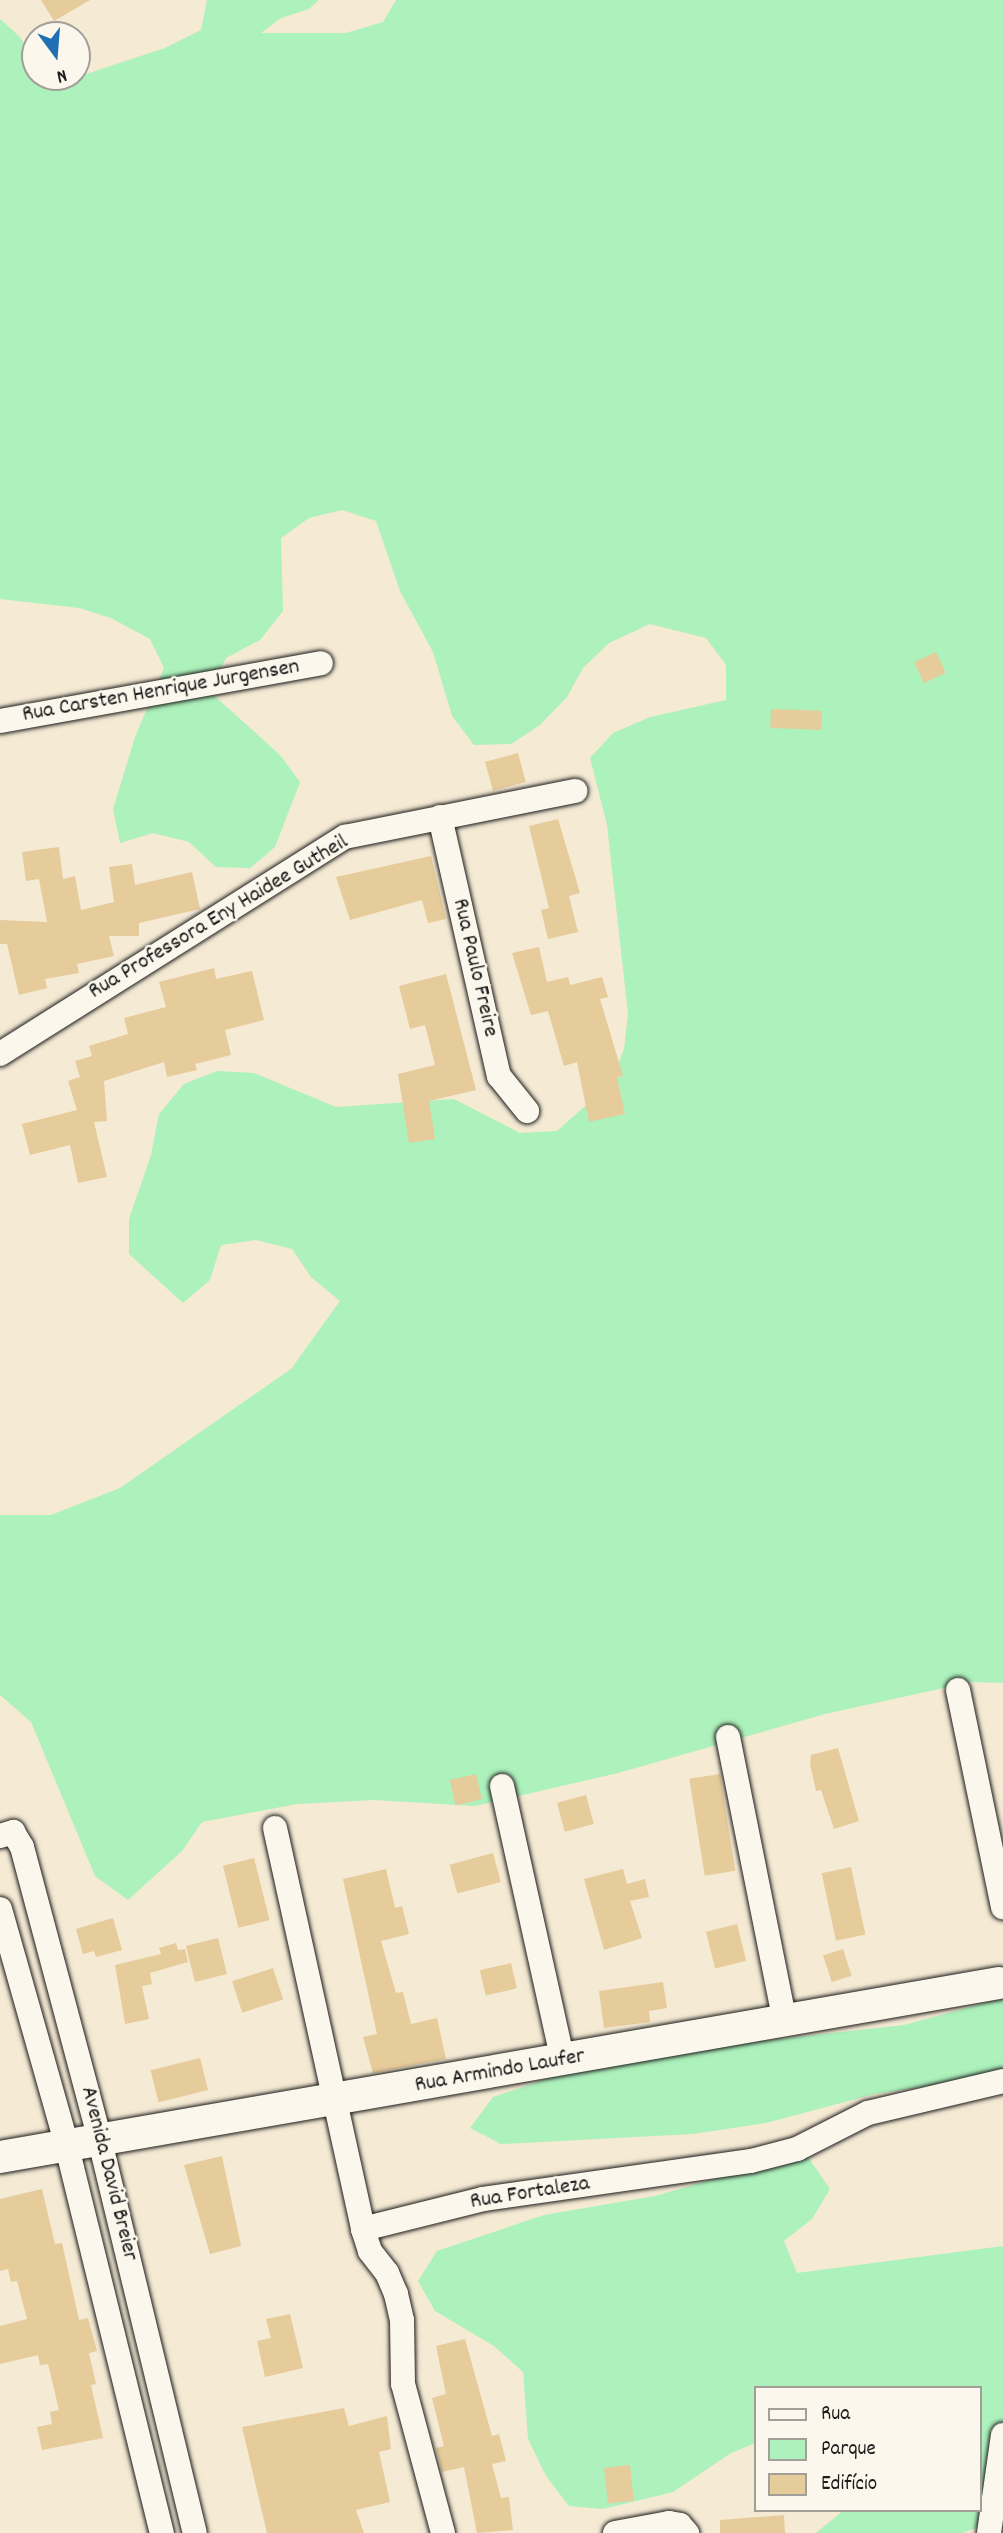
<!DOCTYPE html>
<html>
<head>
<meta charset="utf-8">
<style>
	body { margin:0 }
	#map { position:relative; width:1003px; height:2533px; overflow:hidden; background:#f5ead4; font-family:Dekko,sans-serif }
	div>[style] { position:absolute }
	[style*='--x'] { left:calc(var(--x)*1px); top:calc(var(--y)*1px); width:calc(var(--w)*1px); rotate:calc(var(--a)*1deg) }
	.green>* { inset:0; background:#adf1bc }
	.building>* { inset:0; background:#e6cb9b; transform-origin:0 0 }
	.roads { filter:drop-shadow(0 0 2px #1c1c1c) drop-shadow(0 0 2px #1c1c1c) }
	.minor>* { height:24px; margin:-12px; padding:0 12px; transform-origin:12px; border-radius:12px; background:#fbf7ec }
	.tertiary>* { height:32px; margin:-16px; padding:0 16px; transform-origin:16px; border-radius:16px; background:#fbf7ec }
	span { translate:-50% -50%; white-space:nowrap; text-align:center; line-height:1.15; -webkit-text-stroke:5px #fbf7ec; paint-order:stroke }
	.street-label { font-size:23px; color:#1c1c1c }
	.legend { position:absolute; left:754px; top:2386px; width:228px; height:126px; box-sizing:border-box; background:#fbf7ec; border:2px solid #a29f99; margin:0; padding:9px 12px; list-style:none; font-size:21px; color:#1c1c1c }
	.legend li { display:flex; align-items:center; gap:14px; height:35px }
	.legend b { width:35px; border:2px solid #a29f99 }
	.north { position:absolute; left:21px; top:21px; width:70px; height:70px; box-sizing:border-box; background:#fbf7ec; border:2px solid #a29f99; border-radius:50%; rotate:164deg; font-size:19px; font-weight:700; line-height:28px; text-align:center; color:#1c1c1c }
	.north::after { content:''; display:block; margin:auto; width:24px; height:32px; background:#1f6fb2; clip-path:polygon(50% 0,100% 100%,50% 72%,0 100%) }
</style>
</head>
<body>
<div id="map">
	<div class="green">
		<i style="clip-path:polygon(207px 0,319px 0,309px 9px,281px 18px,261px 33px,346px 33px,383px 22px,396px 0,1003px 0,1003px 1683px,971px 1682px,825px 1714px,618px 1773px,475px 1806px,373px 1800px,297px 1804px,202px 1822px,182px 1851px,128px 1900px,95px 1876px,31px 1722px,0 1695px,0 1515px,51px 1515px,120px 1488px,291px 1369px,340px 1301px,311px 1277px,292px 1249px,256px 1240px,221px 1245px,210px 1280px,183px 1303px,129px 1254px,129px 1219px,151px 1155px,159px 1114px,184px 1084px,217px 1071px,254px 1073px,336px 1107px,454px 1099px,520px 1133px,557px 1131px,610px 1084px,624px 1049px,628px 1014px,607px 825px,590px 758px,613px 733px,650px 717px,726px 700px,726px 665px,706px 638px,650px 624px,609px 643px,583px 668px,567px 697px,540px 725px,511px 744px,474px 745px,452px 716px,433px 652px,400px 591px,376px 521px,342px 510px,309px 518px,281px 538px,283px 611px,260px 640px,226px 658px,209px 691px,280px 755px,300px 782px,275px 847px,250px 868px,216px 867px,189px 842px,153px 833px,120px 843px,113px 809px,135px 737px,164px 668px,150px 639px,111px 618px,79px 608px,0 599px,0 19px,20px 37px,35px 61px,35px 77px,77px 77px,165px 48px,201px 30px)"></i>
		<i style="clip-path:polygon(1003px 1998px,1003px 2075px,875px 2094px,766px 2123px,693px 2134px,501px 2144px,470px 2128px,493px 2097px,564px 2073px,714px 2046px,904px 2025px)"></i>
		<i style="clip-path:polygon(808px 2157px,830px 2189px,812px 2219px,784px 2241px,797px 2273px,1003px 2246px,1003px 2518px,963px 2533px,816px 2533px,844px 2510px,980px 2510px,980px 2388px,756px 2388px,756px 2443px,731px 2453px,673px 2492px,603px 2509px,569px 2506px,546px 2476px,528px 2439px,523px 2372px,494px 2346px,435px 2311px,418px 2281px,437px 2251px,544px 2215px,655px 2196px,762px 2165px)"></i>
	</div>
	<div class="building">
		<i style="clip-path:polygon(41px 0,90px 0,54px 21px)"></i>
		<i style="left:936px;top:652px;width:23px;height:24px;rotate:65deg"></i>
		<i style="left:771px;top:709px;width:51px;height:19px;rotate:2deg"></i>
		<i style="left:518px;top:753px;width:30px;height:34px;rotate:75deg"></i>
		<i style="clip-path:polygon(558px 819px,580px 893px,569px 896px,578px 932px,548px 939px,541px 910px,549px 908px,529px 826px)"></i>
		<i style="clip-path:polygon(59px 847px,63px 879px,75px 876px,81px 910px,114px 902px,109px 867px,132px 864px,135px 885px,192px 872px,200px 909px,139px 923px,139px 936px,109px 936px,114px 956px,77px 964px,79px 973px,45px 979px,47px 988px,19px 995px,7px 944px,0 944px,0 920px,47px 922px,39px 879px,26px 881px,22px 852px)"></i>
		<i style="clip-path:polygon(431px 856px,446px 919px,428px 923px,422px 900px,350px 920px,336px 877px)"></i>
		<i style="clip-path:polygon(539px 947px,547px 982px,568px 977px,570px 985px,602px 977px,608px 997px,600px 999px,623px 1076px,617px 1077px,625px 1114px,589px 1122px,577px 1062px,564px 1066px,548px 1011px,531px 1015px,512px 953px)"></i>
		<i style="clip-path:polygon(214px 968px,216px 979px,252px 971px,264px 1020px,225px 1030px,231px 1055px,195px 1064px,197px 1070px,167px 1077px,164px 1062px,104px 1081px,107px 1121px,94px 1122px,107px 1177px,78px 1183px,70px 1145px,30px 1155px,22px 1124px,77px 1110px,68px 1081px,80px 1077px,75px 1061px,92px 1056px,89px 1046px,128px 1034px,124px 1018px,166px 1007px,159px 982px)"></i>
		<i style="clip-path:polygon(446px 974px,476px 1090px,429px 1101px,435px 1139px,409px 1143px,398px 1074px,435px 1065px,425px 1025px,410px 1029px,399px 986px)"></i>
		<i style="clip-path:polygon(838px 1748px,859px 1821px,834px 1829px,821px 1790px,816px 1791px,810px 1764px,811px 1755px)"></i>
		<i style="left:476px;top:1774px;width:26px;height:27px;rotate:77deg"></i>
		<i style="left:720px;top:1774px;width:98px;height:31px;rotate:81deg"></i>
		<i style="left:586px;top:1795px;width:30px;height:30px;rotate:75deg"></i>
		<i style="left:493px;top:1853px;width:30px;height:45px;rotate:75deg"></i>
		<i style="left:254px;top:1858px;width:64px;height:32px;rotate:76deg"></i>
		<i style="left:851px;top:1867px;width:69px;height:30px;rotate:78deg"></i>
		<i style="clip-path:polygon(386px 1869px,395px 1908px,402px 1906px,409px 1934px,381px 1941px,396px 1993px,403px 1992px,411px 2024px,437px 2018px,446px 2059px,373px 2073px,363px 2037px,377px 2034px,343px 1879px)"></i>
		<i style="clip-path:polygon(623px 1869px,627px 1884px,645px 1879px,649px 1897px,630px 1901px,642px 1938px,604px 1950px,584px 1879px)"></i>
		<i style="clip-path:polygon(113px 1918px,122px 1950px,96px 1957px,94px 1951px,83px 1954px,76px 1929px)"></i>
		<i style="left:737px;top:1924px;width:38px;height:32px;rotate:76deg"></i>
		<i style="left:218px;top:1938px;width:37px;height:33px;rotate:76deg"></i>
		<i style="clip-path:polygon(176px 1943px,178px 1950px,185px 1949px,188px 1962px,150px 1973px,152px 1984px,142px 1986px,149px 2019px,125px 2024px,115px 1965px,161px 1954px,159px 1948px)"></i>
		<i style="left:843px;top:1949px;width:28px;height:21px;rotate:72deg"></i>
		<i style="left:511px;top:1963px;width:26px;height:32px;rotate:77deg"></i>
		<i style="left:273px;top:1968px;width:33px;height:43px;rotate:72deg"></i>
		<i style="clip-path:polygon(663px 1982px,667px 2008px,649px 2011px,650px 2022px,604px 2028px,599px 1991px)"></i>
		<i style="left:200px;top:2058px;width:33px;height:51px;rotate:76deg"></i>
		<i style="clip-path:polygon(222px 2156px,241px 2246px,210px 2254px,184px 2165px)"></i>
		<i style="clip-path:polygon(42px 2189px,55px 2244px,62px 2243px,79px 2320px,88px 2318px,97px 2351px,89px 2353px,96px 2384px,91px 2385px,103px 2438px,42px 2450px,37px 2427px,52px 2424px,50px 2412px,59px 2410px,48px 2364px,40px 2365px,38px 2355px,0 2364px,0 2326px,27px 2319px,17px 2281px,11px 2282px,8px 2269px,0 2271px,0 2199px)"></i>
		<i style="clip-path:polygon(290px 2314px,303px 2368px,265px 2377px,257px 2341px,271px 2338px,266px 2319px)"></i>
		<i style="clip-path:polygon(465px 2339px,492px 2436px,499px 2434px,506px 2461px,492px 2464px,501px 2498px,509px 2497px,513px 2530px,477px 2533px,464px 2467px,442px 2472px,436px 2448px,444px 2446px,432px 2398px,446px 2394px,436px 2346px)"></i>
		<i style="clip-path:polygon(344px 2408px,349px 2426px,387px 2416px,391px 2449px,379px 2452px,390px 2502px,356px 2510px,364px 2533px,267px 2533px,242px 2427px)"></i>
		<i style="left:630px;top:2465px;width:36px;height:26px;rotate:84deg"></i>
		<i style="clip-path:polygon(784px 2515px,785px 2533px,720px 2533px,720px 2520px)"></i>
	</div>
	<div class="roads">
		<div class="minor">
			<i style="--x:0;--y:721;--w:326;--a:-10.2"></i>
			<i style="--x:440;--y:817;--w:266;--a:77.2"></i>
			<i style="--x:499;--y:1076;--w:45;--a:51.3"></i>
			<i style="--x:0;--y:1054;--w:408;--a:-32.2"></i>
			<i style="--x:345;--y:837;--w:235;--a:-11.3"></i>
			<i style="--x:958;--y:1690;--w:222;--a:78.3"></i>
			<i style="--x:728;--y:1737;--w:290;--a:78.7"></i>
			<i style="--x:502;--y:1786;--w:282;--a:77.5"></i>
			<i style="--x:275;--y:1828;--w:411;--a:77.6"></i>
			<i style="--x:0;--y:1836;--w:14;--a:-17"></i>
			<i style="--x:13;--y:1832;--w:17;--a:59"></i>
			<i style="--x:22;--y:1847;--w:300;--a:75.1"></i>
			<i style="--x:99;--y:2137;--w:407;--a:76.4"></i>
			<i style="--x:0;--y:1909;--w:243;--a:74.2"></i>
			<i style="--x:66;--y:2143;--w:402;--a:76.2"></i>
			<i style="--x:443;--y:2533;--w:154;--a:-105"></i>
			<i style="--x:403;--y:2384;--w:64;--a:-90.9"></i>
			<i style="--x:402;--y:2320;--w:27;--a:-103"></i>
			<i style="--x:396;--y:2294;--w:23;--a:-113"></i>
			<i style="--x:387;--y:2273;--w:28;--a:-128"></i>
			<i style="--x:370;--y:2251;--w:23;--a:-108"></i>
			<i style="--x:363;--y:2229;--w:124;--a:-14"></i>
			<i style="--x:483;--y:2199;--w:271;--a:-8.1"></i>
			<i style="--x:751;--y:2161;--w:48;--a:-14.6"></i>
			<i style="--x:797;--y:2149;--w:80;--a:-26.9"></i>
			<i style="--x:868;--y:2113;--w:139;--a:-13.3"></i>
			<i style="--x:615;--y:2533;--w:55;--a:-10.5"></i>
			<i style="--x:669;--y:2523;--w:11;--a:10"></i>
			<i style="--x:680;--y:2525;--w:11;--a:49"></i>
			<i style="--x:989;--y:2533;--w:99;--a:-81.9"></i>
		</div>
		<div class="tertiary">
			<i style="--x:0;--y:2157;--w:1014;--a:-9.88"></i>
		</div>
	</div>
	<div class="street-label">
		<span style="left:161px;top:692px;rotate:-10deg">Rua Carsten Henrique Jurgensen</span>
		<span style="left:219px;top:918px;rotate:-31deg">Rua Professora Eny Haidee Gutheil</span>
		<span style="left:474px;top:968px;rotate:77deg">Rua Paulo Freire</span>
		<span style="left:500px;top:2072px;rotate:-10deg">Rua Armindo Laufer</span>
		<span style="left:108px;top:2174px;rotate:76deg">Avenida David Breier</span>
		<span style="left:530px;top:2194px;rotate:-9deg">Rua Fortaleza</span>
	</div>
	<ul class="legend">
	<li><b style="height:9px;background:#fbf7ec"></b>Rua</li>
	<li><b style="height:19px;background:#adf1bc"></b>Parque</li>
	<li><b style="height:19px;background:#e6cb9b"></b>Edifício</li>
	</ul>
	<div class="north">N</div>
</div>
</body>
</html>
